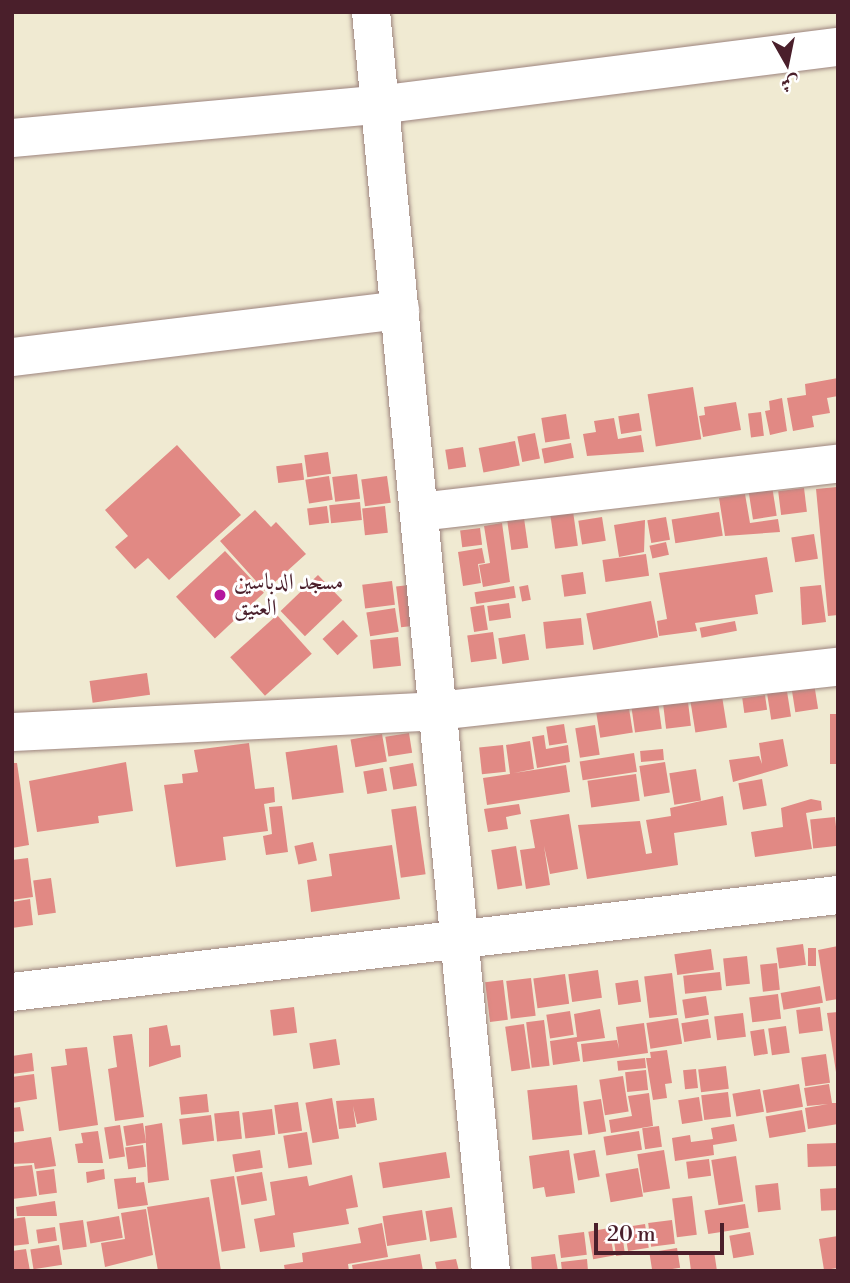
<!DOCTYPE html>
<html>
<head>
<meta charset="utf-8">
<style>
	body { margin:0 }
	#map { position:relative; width:850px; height:1283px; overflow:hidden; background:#f0ead2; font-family:"Libre Bodoni",Amiri,serif }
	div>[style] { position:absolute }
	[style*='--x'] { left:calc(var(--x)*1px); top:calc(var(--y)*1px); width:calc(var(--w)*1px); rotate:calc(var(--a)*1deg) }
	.building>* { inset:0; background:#e18984; transform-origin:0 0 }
	.roads { filter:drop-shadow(0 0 2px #9d847e) drop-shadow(0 0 2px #9d847e) }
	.minor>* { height:38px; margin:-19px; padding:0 19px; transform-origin:19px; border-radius:19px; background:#fff }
	.dots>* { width:19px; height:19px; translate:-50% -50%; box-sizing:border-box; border:4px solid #fff; border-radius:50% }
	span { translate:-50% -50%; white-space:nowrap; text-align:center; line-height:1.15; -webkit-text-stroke:6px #fff; paint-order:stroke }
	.poi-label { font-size:23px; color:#4a1f2b }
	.left { translate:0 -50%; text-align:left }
	.frame { position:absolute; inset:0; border:14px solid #4a1f2b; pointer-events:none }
	.north { position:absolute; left:752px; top:28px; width:70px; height:70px; -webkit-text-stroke:5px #fff; paint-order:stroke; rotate:171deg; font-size:19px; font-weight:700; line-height:28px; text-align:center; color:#4a1f2b }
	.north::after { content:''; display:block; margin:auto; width:24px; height:32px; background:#4a1f2b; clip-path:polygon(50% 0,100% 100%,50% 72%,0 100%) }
	.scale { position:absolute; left:594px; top:1223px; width:130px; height:32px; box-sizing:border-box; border:4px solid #4a1f2b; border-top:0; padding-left:9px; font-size:21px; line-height:24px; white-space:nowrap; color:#4a1f2b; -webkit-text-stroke:5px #fff; paint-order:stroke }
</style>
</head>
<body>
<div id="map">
	<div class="building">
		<i style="clip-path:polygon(838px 378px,838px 396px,827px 398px,830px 413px,812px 416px,814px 427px,793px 431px,787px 398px,806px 395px,805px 384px)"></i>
		<i style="left:693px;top:387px;width:53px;height:46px;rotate:81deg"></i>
		<i style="clip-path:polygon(782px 398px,787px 431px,770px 435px,765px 411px,770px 410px,769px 401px)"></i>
		<i style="clip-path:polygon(736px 402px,741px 430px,703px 437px,699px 416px,705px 415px,704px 407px)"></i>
		<i style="left:761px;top:412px;width:24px;height:13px;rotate:83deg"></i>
		<i style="left:639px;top:413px;width:18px;height:21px;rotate:81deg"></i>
		<i style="left:566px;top:414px;width:25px;height:25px;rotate:81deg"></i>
		<i style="clip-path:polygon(614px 418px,618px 439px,641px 435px,644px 452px,587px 456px,583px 434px,596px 432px,594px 421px)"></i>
		<i style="left:535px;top:433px;width:26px;height:18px;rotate:79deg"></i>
		<i style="left:515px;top:441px;width:25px;height:37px;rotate:79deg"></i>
		<i style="left:571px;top:443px;width:15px;height:30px;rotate:79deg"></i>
		<i style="clip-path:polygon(177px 445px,241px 515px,169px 580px,148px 558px,135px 569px,115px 547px,128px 536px,105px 510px)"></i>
		<i style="left:463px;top:447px;width:20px;height:18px;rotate:81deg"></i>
		<i style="left:328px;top:452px;width:22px;height:24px;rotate:82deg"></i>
		<i style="left:302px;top:463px;width:17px;height:26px;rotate:83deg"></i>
		<i style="left:357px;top:474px;width:25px;height:25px;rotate:83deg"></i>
		<i style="left:329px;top:476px;width:24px;height:24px;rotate:81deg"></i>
		<i style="left:387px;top:476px;width:27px;height:26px;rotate:82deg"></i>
		<i style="left:772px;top:486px;width:30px;height:24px;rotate:81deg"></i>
		<i style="clip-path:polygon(837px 487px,838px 615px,828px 616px,816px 489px)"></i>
		<i style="left:804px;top:488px;width:24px;height:26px;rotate:83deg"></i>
		<i style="clip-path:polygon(745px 494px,750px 523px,778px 519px,780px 532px,725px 536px,719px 498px)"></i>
		<i style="left:360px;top:502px;width:18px;height:31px;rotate:84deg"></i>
		<i style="left:327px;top:506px;width:17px;height:20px;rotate:83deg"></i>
		<i style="left:385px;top:506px;width:27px;height:23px;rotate:84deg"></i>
		<i style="clip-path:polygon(255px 510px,271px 527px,276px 522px,306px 554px,265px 591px,220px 541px)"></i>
		<i style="left:573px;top:511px;width:35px;height:23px;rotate:82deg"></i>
		<i style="left:719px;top:512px;width:24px;height:48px;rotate:81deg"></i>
		<i style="left:602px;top:517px;width:24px;height:24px;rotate:81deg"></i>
		<i style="left:666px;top:517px;width:23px;height:19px;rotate:80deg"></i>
		<i style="left:524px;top:518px;width:30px;height:17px;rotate:82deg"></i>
		<i style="clip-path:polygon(645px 520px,644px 552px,619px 557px,614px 525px)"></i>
		<i style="clip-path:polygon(502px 523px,510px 582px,483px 587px,479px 565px,490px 563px,484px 526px)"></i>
		<i style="left:480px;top:528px;width:17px;height:20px;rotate:83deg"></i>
		<i style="left:814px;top:534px;width:25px;height:23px;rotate:81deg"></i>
		<i style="left:666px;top:542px;width:13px;height:17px;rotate:77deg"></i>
		<i style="clip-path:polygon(482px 548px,485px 563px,478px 564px,481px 583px,463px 586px,458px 552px)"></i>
		<i style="left:225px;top:551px;width:57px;height:67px;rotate:47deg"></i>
		<i style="left:646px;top:554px;width:22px;height:44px;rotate:82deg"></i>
		<i style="clip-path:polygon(767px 557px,773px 592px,755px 595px,758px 614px,695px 623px,697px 631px,659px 636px,657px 621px,667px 619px,659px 573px)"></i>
		<i style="left:583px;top:572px;width:22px;height:22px;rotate:82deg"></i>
		<i style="left:318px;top:575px;width:35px;height:52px;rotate:46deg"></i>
		<i style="left:392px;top:581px;width:24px;height:30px;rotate:83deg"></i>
		<i style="left:409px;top:585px;width:41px;height:13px;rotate:83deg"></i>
		<i style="left:528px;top:585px;width:15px;height:9px;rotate:79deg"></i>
		<i style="clip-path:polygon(821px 585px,826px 622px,802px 625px,800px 587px)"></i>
		<i style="left:514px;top:586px;width:12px;height:40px;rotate:81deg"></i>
		<i style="left:651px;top:601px;width:37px;height:66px;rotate:79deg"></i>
		<i style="left:509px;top:603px;width:15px;height:22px;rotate:82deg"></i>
		<i style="left:484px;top:605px;width:25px;height:14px;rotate:81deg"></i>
		<i style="left:395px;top:608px;width:24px;height:29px;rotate:81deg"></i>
		<i style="left:277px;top:615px;width:52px;height:63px;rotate:48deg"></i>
		<i style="left:581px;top:618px;width:27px;height:38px;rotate:84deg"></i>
		<i style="left:343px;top:620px;width:22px;height:28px;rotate:47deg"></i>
		<i style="left:735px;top:621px;width:10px;height:36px;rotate:79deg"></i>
		<i style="left:493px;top:632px;width:27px;height:26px;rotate:82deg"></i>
		<i style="left:525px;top:634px;width:26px;height:27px;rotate:81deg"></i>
		<i style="left:398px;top:637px;width:29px;height:28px;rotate:84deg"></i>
		<i style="left:147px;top:673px;width:22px;height:58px;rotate:82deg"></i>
		<i style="left:814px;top:683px;width:26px;height:23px;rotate:81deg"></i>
		<i style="left:786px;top:685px;width:32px;height:20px;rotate:81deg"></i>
		<i style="left:765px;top:695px;width:15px;height:23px;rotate:82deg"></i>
		<i style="left:722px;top:696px;width:32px;height:32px;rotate:81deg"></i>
		<i style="left:628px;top:702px;width:31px;height:33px;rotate:81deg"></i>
		<i style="left:658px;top:702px;width:27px;height:27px;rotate:82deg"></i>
		<i style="left:688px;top:702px;width:24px;height:25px;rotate:83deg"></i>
		<i style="left:838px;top:714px;width:50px;height:8px;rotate:90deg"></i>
		<i style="left:564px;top:724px;width:19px;height:18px;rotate:81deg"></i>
		<i style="left:595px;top:725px;width:30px;height:20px;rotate:81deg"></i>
		<i style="left:409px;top:733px;width:20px;height:24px;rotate:81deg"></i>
		<i style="left:382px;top:734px;width:28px;height:32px;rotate:80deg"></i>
		<i style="clip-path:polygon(544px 735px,546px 749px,568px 745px,570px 762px,537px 768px,532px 737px)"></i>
		<i style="clip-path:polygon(783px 739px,788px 766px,733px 782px,729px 760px,759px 756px,762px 764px,759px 743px)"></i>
		<i style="clip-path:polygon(530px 741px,534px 769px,514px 773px,566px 765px,570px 792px,487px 805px,483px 778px,510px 774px,506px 745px)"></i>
		<i style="clip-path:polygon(249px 743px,255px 789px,274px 787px,275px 802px,264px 804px,268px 831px,223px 837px,226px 860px,176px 867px,164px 785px,183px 783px,182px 774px,198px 772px,194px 750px)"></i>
		<i style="left:337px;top:745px;width:48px;height:52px;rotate:82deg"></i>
		<i style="left:503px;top:745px;width:27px;height:24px;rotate:84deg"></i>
		<i style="left:663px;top:749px;width:11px;height:23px;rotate:85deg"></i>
		<i style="left:634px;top:753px;width:19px;height:55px;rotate:81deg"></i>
		<i style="clip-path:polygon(126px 762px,133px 811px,98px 816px,99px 823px,37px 832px,29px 781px)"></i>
		<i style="left:665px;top:762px;width:31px;height:26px;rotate:81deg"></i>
		<i style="clip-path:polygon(12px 763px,17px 763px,29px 845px,12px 848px)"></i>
		<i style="left:413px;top:763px;width:23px;height:24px;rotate:80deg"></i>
		<i style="left:383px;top:768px;width:23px;height:20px;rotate:80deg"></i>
		<i style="left:696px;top:769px;width:32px;height:27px;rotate:81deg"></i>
		<i style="left:636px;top:774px;width:27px;height:49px;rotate:82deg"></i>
		<i style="left:762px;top:779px;width:27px;height:24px;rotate:80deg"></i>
		<i style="clip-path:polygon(723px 796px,727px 825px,674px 833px,678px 865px,587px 879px,578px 825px,640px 821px,646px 854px,652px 853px,646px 820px,671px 816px,670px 808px)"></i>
		<i style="clip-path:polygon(811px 799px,821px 801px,822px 810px,806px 813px,812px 849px,755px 857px,751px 832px,783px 827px,781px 808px)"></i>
		<i style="clip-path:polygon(519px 804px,521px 814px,506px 817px,508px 829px,488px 832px,484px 809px)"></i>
		<i style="clip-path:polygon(282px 806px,288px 852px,266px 855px,263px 836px,272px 834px,269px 807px)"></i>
		<i style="left:416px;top:806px;width:69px;height:25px;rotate:82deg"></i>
		<i style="clip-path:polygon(569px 814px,578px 869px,550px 874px,544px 846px,550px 885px,526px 889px,520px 850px,535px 848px,530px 820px)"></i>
		<i style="left:835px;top:817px;width:29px;height:25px;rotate:84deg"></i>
		<i style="left:313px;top:842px;width:19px;height:19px;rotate:78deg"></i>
		<i style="clip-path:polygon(392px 845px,400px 899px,311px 912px,307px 880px,332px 876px,329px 854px)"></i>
		<i style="left:516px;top:846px;width:40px;height:25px;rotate:81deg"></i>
		<i style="clip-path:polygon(28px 858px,33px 897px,12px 900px,12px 860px)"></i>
		<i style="left:51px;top:878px;width:35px;height:18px;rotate:82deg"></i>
		<i style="clip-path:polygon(30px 899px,33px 925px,12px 928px,12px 902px)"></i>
		<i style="left:803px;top:944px;width:21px;height:27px;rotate:82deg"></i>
		<i style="clip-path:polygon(838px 946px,838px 999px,826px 1001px,818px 950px)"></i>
		<i style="left:808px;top:948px;width:8px;height:18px"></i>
		<i style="left:711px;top:949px;width:21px;height:37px;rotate:82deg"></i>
		<i style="left:747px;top:956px;width:28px;height:24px;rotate:84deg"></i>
		<i style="left:777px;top:963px;width:27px;height:17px;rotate:84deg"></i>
		<i style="left:598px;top:970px;width:28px;height:30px;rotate:82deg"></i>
		<i style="left:720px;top:972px;width:18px;height:37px;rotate:84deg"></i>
		<i style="left:672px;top:973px;width:42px;height:28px;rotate:83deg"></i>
		<i style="left:565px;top:974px;width:30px;height:32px;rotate:82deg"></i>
		<i style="left:531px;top:978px;width:38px;height:25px;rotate:83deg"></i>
		<i style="left:503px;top:980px;width:40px;height:18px;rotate:83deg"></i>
		<i style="left:638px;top:980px;width:22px;height:23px;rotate:82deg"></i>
		<i style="left:820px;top:986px;width:17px;height:40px;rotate:80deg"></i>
		<i style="left:778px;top:994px;width:25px;height:29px;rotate:83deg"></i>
		<i style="left:706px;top:996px;width:19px;height:24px;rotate:81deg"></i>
		<i style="left:294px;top:1007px;width:26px;height:24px;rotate:83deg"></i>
		<i style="left:820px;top:1007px;width:24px;height:24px;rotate:83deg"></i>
		<i style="clip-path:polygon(600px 1009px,605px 1038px,577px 1042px,580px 1061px,553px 1065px,550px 1041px,577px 1037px,574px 1014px)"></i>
		<i style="left:570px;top:1011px;width:24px;height:24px;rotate:81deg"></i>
		<i style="clip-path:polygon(838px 1012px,838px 1072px,836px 1072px,827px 1013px)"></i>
		<i style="left:743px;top:1013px;width:24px;height:29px;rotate:83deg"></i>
		<i style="left:678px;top:1018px;width:26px;height:32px;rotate:81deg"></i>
		<i style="left:708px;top:1019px;width:19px;height:27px;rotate:81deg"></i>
		<i style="left:544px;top:1020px;width:46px;height:18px;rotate:83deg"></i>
		<i style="clip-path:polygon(644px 1023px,648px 1053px,583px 1062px,581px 1044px,617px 1040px,619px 1049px,616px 1027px)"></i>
		<i style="left:524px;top:1024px;width:45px;height:19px;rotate:82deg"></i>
		<i style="clip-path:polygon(167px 1025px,171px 1046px,180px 1045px,181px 1057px,149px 1067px,149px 1028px)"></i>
		<i style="left:786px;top:1026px;width:27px;height:18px;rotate:82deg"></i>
		<i style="left:764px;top:1029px;width:25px;height:14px;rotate:81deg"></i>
		<i style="clip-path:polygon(132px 1034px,144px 1117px,115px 1121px,108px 1069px,117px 1067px,113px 1036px)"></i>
		<i style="left:336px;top:1039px;width:26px;height:27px;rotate:81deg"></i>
		<i style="clip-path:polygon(87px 1047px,98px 1125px,59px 1131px,51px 1067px,67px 1065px,65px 1049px)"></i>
		<i style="clip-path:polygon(667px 1050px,672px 1083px,665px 1084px,667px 1098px,653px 1100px,646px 1058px,651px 1058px,650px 1052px)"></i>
		<i style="clip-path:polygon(32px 1053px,34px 1071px,12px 1074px,12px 1056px)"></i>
		<i style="left:826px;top:1054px;width:29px;height:25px;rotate:82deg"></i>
		<i style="left:645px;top:1058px;width:10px;height:28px;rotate:84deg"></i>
		<i style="left:726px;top:1066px;width:23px;height:28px;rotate:83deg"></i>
		<i style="left:696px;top:1069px;width:19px;height:13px;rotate:84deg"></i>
		<i style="left:646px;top:1070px;width:20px;height:21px;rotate:84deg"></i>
		<i style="clip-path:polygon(34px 1074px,37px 1099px,12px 1103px,12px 1077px)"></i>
		<i style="left:623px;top:1076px;width:36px;height:24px;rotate:81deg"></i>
		<i style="left:799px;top:1084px;width:23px;height:37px;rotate:80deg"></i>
		<i style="clip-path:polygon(829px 1084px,832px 1103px,837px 1103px,838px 1124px,808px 1129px,805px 1108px,828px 1104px,807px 1106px,804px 1088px)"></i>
		<i style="left:577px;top:1085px;width:50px;height:50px;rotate:84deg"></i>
		<i style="left:760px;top:1089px;width:23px;height:28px;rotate:80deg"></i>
		<i style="left:728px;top:1092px;width:25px;height:27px;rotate:83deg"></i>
		<i style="clip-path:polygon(649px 1093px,653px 1126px,611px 1133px,609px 1120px,632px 1116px,628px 1096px)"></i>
		<i style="left:207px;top:1094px;width:18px;height:28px;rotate:84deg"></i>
		<i style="left:699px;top:1097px;width:24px;height:21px;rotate:81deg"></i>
		<i style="left:332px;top:1098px;width:41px;height:27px;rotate:80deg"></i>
		<i style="clip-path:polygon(374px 1098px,377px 1120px,357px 1124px,353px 1106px,356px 1127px,339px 1129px,336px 1101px)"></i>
		<i style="left:601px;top:1099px;width:33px;height:18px;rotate:81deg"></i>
		<i style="left:298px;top:1102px;width:29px;height:24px;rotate:82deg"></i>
		<i style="clip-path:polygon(20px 1107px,24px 1131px,12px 1132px,12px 1108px)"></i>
		<i style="left:272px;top:1109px;width:26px;height:30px;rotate:83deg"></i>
		<i style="left:802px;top:1110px;width:22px;height:37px;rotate:80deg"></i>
		<i style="left:239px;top:1111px;width:28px;height:25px;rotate:84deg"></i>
		<i style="left:211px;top:1115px;width:26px;height:32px;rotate:83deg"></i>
		<i style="left:143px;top:1123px;width:20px;height:20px;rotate:81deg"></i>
		<i style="clip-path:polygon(162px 1123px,169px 1180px,148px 1183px,145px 1126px)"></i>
		<i style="clip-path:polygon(734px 1124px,737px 1141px,713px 1145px,714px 1155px,675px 1161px,672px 1138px,690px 1135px,691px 1142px,713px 1139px,711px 1128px)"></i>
		<i style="left:120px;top:1125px;width:32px;height:16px;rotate:81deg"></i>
		<i style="left:659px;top:1126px;width:21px;height:17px;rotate:82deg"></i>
		<i style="clip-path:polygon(98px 1131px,103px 1163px,78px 1163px,75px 1144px,83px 1143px,81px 1133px)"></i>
		<i style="left:639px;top:1131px;width:19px;height:36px;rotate:81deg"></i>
		<i style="left:307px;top:1132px;width:33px;height:24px;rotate:81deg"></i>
		<i style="clip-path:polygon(51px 1137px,56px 1166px,35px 1169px,34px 1163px,12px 1164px,12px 1143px)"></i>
		<i style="left:837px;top:1143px;width:23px;height:30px;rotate:88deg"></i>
		<i style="left:143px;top:1145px;width:22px;height:18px;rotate:82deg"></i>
		<i style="left:260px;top:1150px;width:18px;height:28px;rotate:81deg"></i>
		<i style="clip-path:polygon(569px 1150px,575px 1193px,546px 1197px,544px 1187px,533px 1189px,529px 1156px)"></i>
		<i style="left:595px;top:1150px;width:27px;height:22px;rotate:80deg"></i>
		<i style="left:664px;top:1150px;width:39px;height:27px;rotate:81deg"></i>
		<i style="left:446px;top:1152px;width:26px;height:68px;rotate:81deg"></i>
		<i style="left:736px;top:1156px;width:46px;height:25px;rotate:81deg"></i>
		<i style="left:709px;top:1159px;width:17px;height:23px;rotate:83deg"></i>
		<i style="clip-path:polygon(32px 1165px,37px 1196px,12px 1199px,12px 1167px)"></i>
		<i style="left:638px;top:1168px;width:29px;height:33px;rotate:80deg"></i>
		<i style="left:54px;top:1169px;width:24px;height:18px;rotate:83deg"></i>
		<i style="clip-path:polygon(104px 1169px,105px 1179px,87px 1183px,86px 1172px)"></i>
		<i style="left:262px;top:1172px;width:29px;height:26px;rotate:80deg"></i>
		<i style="clip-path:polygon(352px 1175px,358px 1207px,346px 1209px,349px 1224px,293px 1233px,295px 1247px,260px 1252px,254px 1219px,275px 1215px,270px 1182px,307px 1176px,309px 1186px)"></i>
		<i style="left:234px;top:1176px;width:73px;height:24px;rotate:81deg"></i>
		<i style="clip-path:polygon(136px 1177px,136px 1183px,144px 1182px,148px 1205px,118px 1209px,114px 1179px)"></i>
		<i style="left:778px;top:1183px;width:27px;height:23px;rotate:84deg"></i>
		<i style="left:837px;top:1188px;width:22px;height:17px;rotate:87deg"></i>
		<i style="left:692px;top:1196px;width:39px;height:20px;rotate:83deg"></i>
		<i style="clip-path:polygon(209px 1197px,221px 1271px,158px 1271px,147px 1207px)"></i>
		<i style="clip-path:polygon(55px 1201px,57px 1216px,17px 1216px,16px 1207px)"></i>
		<i style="left:745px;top:1204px;width:24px;height:41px;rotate:81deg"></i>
		<i style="left:452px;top:1207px;width:31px;height:27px;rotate:81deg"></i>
		<i style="clip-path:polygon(146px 1209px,153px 1255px,105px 1267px,101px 1243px,125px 1239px,121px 1213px)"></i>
		<i style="left:422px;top:1210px;width:30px;height:40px;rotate:81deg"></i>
		<i style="left:119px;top:1216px;width:22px;height:33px;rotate:80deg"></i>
		<i style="clip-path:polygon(25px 1217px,29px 1244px,12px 1246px,12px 1219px)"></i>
		<i style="left:83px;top:1220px;width:27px;height:24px;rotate:82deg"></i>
		<i style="left:672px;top:1220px;width:24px;height:24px;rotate:83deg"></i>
		<i style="clip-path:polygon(382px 1223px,388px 1257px,348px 1264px,349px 1271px,285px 1271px,284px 1265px,303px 1262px,302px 1253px,361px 1243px,358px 1228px)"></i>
		<i style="left:645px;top:1224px;width:24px;height:21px;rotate:81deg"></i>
		<i style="left:621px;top:1226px;width:29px;height:9px;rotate:82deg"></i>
		<i style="left:55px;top:1227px;width:14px;height:19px;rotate:82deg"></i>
		<i style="left:609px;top:1228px;width:28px;height:21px;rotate:80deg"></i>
		<i style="left:584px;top:1232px;width:23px;height:26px;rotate:83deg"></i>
		<i style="left:750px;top:1232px;width:23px;height:21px;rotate:80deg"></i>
		<i style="clip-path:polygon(838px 1236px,838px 1268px,824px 1270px,819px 1239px)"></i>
		<i style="left:59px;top:1245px;width:20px;height:29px;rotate:81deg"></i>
		<i style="left:677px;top:1248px;width:20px;height:28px;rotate:81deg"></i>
		<i style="clip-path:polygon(26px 1249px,30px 1271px,12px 1271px,12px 1251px)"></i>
		<i style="clip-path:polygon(714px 1251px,717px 1271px,691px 1271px,689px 1255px)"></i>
		<i style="clip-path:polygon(420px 1254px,423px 1271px,353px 1271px,352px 1265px)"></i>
		<i style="clip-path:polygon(555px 1254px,558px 1271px,532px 1271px,531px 1257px)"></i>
		<i style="clip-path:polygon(456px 1259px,459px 1271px,437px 1271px,435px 1262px)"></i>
		<i style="clip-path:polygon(587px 1259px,588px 1271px,562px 1271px,561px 1262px)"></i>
	</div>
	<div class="roads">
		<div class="minor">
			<i style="--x:371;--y:12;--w:1265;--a:84.56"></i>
			<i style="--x:12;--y:138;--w:367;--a:-5.2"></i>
			<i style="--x:378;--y:105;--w:464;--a:-7.2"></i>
			<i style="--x:12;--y:357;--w:391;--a:-6.9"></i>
			<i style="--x:420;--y:512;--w:421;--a:-6.6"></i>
			<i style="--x:12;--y:732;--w:426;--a:-2.8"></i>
			<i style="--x:437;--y:711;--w:403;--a:-6.3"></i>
			<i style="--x:12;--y:992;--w:832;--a:-6.7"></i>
		</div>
	</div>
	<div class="dots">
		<i style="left:220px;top:595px;background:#b5179e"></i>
	</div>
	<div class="poi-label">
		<span class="left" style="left:234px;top:595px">مسجد الدباسين<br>العتيق</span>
	</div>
	<div class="frame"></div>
	<div class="north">ش</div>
	<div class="scale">20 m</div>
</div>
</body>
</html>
